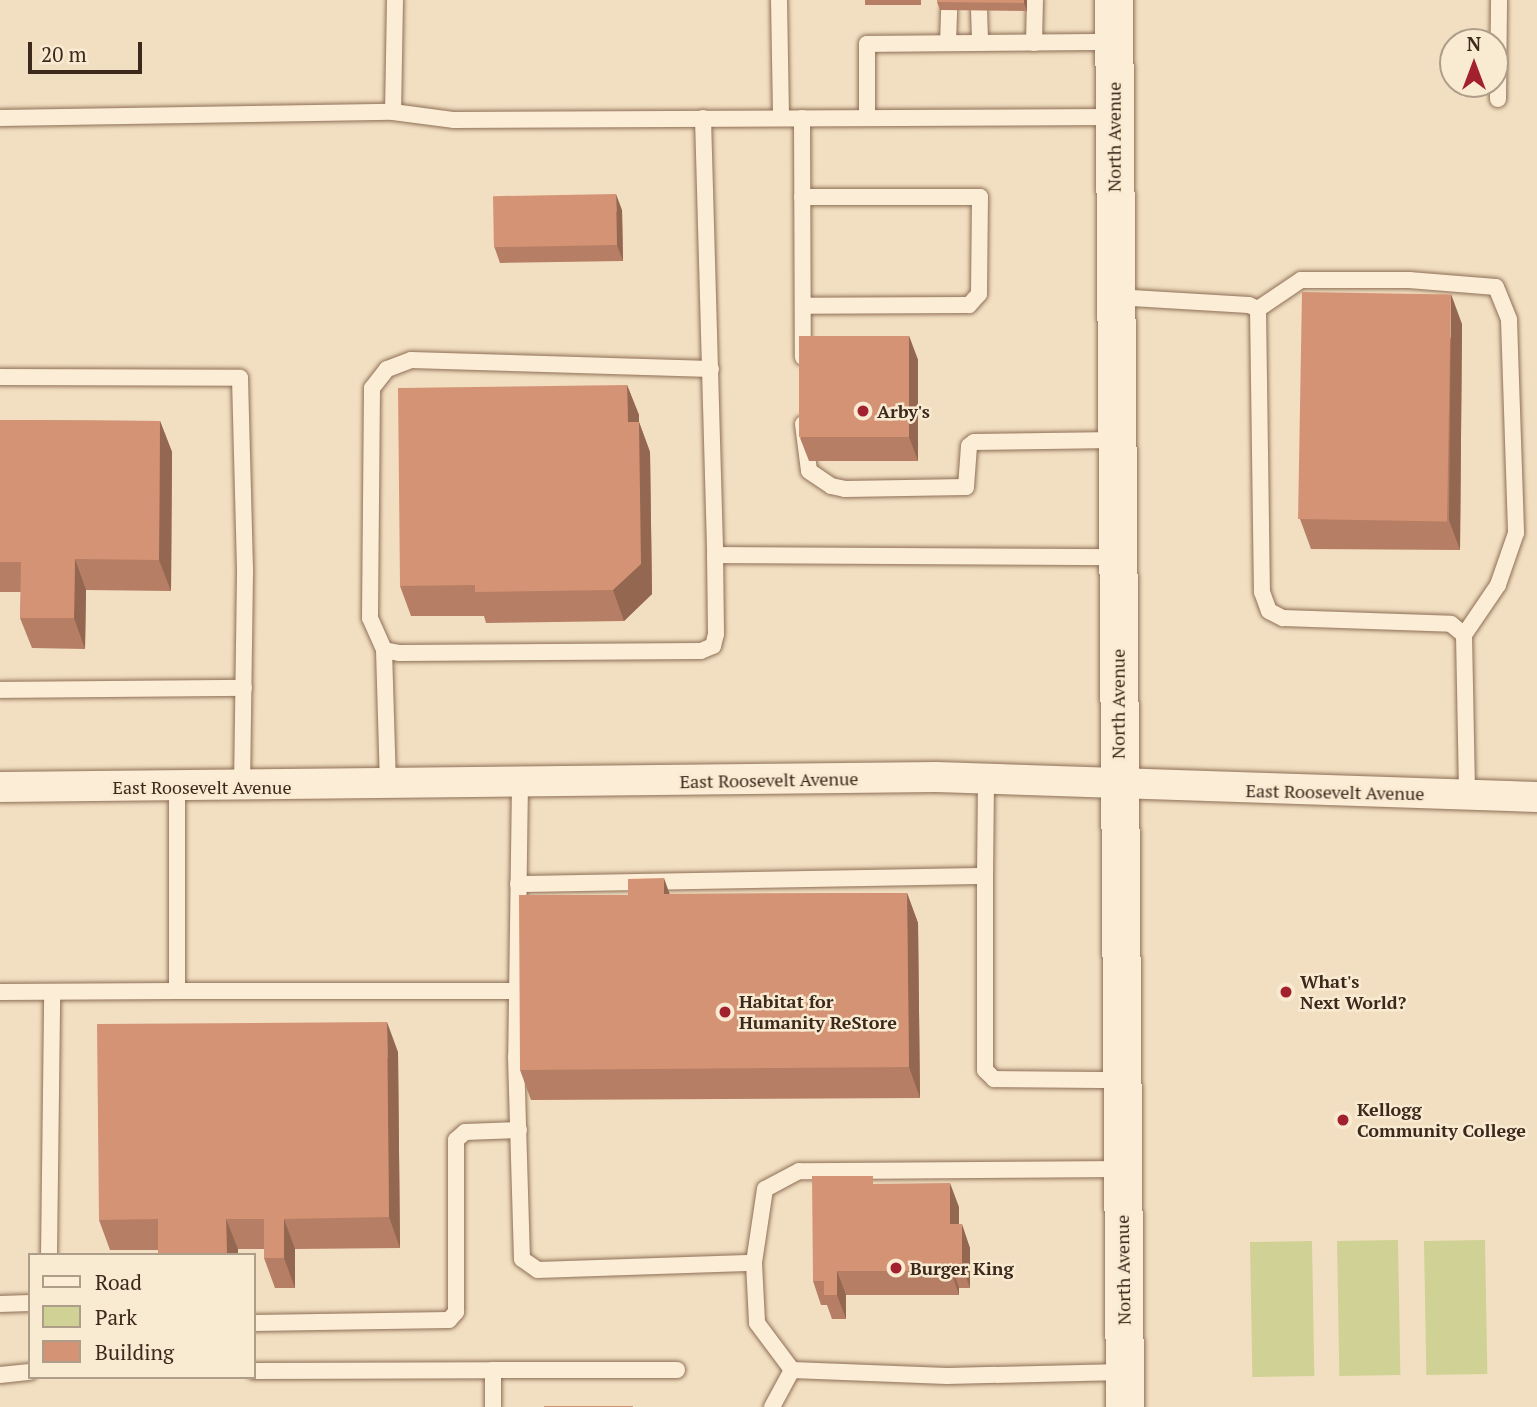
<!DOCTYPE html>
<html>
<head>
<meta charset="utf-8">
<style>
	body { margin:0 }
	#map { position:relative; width:1537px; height:1407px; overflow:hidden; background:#f2dfc1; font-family:"PT Serif",serif }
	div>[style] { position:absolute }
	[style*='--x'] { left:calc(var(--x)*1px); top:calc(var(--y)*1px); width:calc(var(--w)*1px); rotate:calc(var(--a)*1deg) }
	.green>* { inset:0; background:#d0d194; transform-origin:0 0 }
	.roads { filter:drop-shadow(0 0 2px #8e6f57) drop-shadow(0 0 2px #8e6f57) }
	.lane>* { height:16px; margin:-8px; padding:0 8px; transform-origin:8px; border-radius:8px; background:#fcedd6 }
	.street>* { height:30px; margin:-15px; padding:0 15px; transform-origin:15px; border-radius:15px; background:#fcedd6 }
	.secondary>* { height:38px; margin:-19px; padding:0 19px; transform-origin:19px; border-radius:19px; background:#fcedd6 }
	.wall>* { inset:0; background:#b67e64; transform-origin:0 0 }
	.shaded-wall>* { inset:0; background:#946751 }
	.building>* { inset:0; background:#d49374; transform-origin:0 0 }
	.dots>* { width:19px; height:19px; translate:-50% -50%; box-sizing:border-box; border:4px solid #f9ead2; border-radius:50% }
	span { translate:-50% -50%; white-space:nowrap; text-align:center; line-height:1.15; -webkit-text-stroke:5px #f9ead2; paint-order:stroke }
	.street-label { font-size:18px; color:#3c291c }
	.poi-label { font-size:18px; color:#3c291c; font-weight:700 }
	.left { translate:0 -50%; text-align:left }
	.legend { position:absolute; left:28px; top:1253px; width:228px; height:126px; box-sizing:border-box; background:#f9ead2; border:2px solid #ad9d89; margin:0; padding:9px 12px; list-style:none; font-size:21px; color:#3c291c }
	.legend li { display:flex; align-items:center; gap:14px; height:35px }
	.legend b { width:35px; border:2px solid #ad9d89 }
	.north { position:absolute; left:1439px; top:28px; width:70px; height:70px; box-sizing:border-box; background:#f9ead2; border:2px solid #ad9d89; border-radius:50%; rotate:0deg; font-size:19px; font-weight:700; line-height:28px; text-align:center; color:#3c291c }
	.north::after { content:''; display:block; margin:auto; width:24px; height:32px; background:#a2212e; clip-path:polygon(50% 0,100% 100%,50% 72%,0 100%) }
	.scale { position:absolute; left:28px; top:42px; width:114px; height:32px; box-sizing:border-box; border:4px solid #3c291c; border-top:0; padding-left:9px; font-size:21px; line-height:24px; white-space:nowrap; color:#3c291c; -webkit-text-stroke:5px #f9ead2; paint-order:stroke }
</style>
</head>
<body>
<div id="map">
	<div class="green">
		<i style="left:1398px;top:1240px;width:135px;height:61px;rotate:89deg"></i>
		<i style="left:1485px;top:1240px;width:134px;height:61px;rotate:89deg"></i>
		<i style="left:1312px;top:1241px;width:135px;height:62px;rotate:89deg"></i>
	</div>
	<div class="roads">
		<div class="lane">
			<i style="--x:395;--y:0;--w:112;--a:91"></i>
			<i style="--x:393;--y:112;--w:62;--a:7.5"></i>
			<i style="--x:454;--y:120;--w:660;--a:-0.26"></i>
			<i style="--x:779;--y:0;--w:118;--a:89"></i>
			<i style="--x:979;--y:10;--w:33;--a:88"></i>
			<i style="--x:948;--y:43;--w:33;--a:-88"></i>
			<i style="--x:1034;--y:43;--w:43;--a:-88.7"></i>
			<i style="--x:1498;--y:99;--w:99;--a:-89.4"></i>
			<i style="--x:867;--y:116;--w:72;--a:-90"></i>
			<i style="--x:867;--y:44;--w:247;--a:-0.5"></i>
			<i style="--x:0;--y:118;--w:393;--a:-0.9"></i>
			<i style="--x:703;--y:118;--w:437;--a:88.4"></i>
			<i style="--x:715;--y:555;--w:402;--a:0.3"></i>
			<i style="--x:802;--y:118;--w:239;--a:89.8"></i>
			<i style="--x:802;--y:197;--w:178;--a:0"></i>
			<i style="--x:980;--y:197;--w:97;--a:90.6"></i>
			<i style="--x:979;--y:294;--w:15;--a:132"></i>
			<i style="--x:969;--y:305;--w:166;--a:179.7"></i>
			<i style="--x:1115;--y:297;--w:134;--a:3.4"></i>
			<i style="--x:1249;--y:305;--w:10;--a:24"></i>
			<i style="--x:1258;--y:309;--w:283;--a:89.2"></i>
			<i style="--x:1262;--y:592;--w:20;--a:70"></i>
			<i style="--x:1269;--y:611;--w:16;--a:27"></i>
			<i style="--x:1283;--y:618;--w:168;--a:2"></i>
			<i style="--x:1451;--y:624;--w:17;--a:40"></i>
			<i style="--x:1464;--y:635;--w:161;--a:88.9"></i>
			<i style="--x:1258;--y:309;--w:52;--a:-34"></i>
			<i style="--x:1301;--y:280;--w:108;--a:0"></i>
			<i style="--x:1409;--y:280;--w:87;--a:4.6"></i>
			<i style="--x:1496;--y:287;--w:35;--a:68"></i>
			<i style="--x:1509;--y:320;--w:213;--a:88.1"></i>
			<i style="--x:1516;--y:533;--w:55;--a:109.1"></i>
			<i style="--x:1498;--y:585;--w:60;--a:124.2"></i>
			<i style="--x:711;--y:369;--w:300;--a:-178.3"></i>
			<i style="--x:411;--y:360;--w:26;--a:159"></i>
			<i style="--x:387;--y:369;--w:24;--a:128"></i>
			<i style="--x:372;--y:388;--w:230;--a:90.5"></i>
			<i style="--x:370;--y:618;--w:35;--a:66"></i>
			<i style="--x:384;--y:650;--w:16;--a:11"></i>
			<i style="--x:400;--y:653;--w:301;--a:-0.4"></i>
			<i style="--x:701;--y:651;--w:13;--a:-23"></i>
			<i style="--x:713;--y:646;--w:12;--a:-76"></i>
			<i style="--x:716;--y:634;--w:79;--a:-90.7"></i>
			<i style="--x:0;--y:377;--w:240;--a:0.2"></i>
			<i style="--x:240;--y:378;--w:195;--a:88.5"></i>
			<i style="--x:245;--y:573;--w:214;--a:90.8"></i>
			<i style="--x:803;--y:424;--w:47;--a:82.7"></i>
			<i style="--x:809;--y:471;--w:27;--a:34"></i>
			<i style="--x:831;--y:486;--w:14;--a:12"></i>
			<i style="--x:845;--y:489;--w:121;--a:-0.9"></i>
			<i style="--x:966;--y:487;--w:41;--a:-85.8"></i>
			<i style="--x:969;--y:446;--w:6;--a:-39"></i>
			<i style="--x:974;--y:442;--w:142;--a:-0.8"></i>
			<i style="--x:384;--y:650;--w:135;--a:88.3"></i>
			<i style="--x:0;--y:690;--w:244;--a:-0.5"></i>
			<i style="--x:520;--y:783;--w:274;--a:90.8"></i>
			<i style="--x:516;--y:1057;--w:202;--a:88.3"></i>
			<i style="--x:522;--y:1259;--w:19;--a:35"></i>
			<i style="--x:538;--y:1270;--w:216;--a:-1.9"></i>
			<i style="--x:985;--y:876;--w:194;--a:90"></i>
			<i style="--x:985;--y:1070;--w:13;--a:45"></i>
			<i style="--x:994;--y:1079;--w:127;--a:0.5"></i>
			<i style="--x:518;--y:884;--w:467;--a:-1"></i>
			<i style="--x:985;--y:876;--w:96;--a:-89.4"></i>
			<i style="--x:177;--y:991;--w:340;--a:0"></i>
			<i style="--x:0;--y:992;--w:177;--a:-0.3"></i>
			<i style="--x:177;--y:991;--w:204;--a:-90"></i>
			<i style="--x:1122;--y:1169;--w:323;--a:179.6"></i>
			<i style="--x:799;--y:1171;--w:38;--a:152"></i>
			<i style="--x:765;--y:1189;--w:75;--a:98.5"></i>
			<i style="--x:754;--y:1263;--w:60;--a:87.1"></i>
			<i style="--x:757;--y:1323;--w:59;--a:53.3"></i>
			<i style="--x:792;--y:1370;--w:155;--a:2.2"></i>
			<i style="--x:947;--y:1376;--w:177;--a:-1.3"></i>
			<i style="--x:49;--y:1255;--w:263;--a:-89.3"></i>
			<i style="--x:0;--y:1304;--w:30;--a:-2"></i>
			<i style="--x:254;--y:1323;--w:195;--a:-0.9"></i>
			<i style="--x:449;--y:1320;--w:11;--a:-49"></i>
			<i style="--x:456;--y:1312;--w:172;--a:-90"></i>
			<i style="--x:456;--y:1140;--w:12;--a:-42"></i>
			<i style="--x:465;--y:1132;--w:54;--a:-2.1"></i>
			<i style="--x:493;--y:1370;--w:184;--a:0"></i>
			<i style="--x:254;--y:1371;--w:239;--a:-0.2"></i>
			<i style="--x:493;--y:1370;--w:37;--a:90"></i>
			<i style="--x:0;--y:1375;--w:30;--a:-6"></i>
			<i style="--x:772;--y:1407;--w:42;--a:-61.6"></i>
		</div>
		<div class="street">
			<i style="--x:0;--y:787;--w:936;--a:-0.61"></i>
			<i style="--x:936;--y:777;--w:601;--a:1.91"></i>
		</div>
		<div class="secondary">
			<i style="--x:1114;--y:0;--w:1407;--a:89.55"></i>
		</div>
	</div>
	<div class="wall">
		<i style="left:865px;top:0;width:56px;height:5px"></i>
		<i style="clip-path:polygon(1027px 0,1027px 11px,940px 10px,937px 2px)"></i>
		<i style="clip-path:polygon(622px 210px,623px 261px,500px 263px,494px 246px)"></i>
		<i style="clip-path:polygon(1462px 324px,1460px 550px,1311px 549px,1300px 519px)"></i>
		<i style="clip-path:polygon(909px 336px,918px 360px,918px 461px,809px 461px,800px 438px)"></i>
		<i style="clip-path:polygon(627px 385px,639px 415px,639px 422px,650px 452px,652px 594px,624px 621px,486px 623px,484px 616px,411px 616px,400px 586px)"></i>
		<i style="clip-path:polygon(0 420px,160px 421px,172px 452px,171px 591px,86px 590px,85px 649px,32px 648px,20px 618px,21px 592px,0 592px)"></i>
		<i style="clip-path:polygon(907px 893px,918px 923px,920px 1098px,531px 1100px,520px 1070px,669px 894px)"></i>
		<i style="clip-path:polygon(398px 1052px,400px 1248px,295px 1249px,295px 1288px,275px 1288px,264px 1258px,264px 1249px,238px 1249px,238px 1255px,158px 1255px,158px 1250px,110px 1250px,99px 1220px)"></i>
		<i style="clip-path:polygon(876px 1184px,959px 1207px,959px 1224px,970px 1248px,970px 1288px,959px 1288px,959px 1295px,846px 1295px,846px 1319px,832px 1319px,827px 1305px,821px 1305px,813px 1281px)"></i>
	</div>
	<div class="shaded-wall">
		<i style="clip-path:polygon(1024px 0,1027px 0,1027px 11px,1024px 3px)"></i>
		<i style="clip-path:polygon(616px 194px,622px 210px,623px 261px,617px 245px)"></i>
		<i style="clip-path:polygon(1451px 294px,1462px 324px,1460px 550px,1449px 520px)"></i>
		<i style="clip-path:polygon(909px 336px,918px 360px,918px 461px,909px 437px)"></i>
		<i style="clip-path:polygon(627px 385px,639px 415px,639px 452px,628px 422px)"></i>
		<i style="clip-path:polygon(160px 421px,172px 452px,171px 591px,159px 560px)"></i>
		<i style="clip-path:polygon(639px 422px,650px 452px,652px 594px,624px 621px,613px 590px)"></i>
		<i style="clip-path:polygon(75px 559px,86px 590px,85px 649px,74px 618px)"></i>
		<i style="clip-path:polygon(664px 878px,675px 909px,664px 894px)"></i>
		<i style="clip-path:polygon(907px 893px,918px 923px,920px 1098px,909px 1067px)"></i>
		<i style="clip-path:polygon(387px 1022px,398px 1052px,400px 1248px,389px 1217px)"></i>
		<i style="clip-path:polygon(950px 1183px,959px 1207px,959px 1248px,950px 1224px)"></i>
		<i style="clip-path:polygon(226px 1219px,238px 1249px,238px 1255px,227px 1255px)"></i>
		<i style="clip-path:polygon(284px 1219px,295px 1249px,295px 1288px,284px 1258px)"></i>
		<i style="clip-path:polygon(962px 1224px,970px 1248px,970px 1288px,962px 1265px)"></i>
		<i style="clip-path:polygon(951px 1265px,959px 1288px,959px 1295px,951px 1271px)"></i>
		<i style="clip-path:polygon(837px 1271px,846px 1295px,846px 1319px,837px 1295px)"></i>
	</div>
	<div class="building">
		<i style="clip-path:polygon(937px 0,1024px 0,1024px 3px,937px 2px)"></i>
		<i style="left:616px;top:194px;width:51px;height:123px;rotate:89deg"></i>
		<i style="left:1302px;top:292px;width:149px;height:227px;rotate:1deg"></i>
		<i style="left:909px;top:336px;width:101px;height:110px;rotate:90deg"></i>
		<i style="clip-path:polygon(627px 385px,628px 422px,639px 422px,641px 564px,613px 590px,475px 592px,475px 585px,400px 586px,398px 388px)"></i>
		<i style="clip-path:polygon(0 420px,160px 421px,159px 560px,75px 559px,74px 618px,20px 618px,21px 562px,0 562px)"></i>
		<i style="clip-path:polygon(664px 878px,664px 894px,907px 893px,909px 1067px,520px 1070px,519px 895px,628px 895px,628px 879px)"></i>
		<i style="clip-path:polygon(387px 1022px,389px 1217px,284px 1219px,284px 1258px,264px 1258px,264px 1219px,226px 1219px,227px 1255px,158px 1255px,158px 1219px,99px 1220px,97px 1024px)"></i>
		<i style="clip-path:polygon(812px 1176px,873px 1176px,873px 1184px,950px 1183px,950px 1224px,962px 1224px,962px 1265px,951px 1265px,951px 1271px,837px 1271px,837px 1295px,824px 1295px,824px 1281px,813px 1281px)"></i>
		<i style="left:544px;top:1406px;width:89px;height:1px"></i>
	</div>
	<div class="dots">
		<i style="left:863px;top:411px;background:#a2212e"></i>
		<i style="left:1286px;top:992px;background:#a2212e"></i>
		<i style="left:725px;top:1012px;background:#a2212e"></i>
		<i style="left:1343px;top:1120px;background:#a2212e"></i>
		<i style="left:896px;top:1268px;background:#a2212e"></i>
	</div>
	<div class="street-label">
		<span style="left:1114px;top:137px;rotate:-90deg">North Avenue</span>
		<span style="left:1118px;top:704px;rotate:-90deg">North Avenue</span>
		<span style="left:769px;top:780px;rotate:-1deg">East Roosevelt Avenue</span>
		<span style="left:202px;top:787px">East Roosevelt Avenue</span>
		<span style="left:1335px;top:792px;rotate:1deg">East Roosevelt Avenue</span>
		<span style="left:1123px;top:1270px;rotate:-91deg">North Avenue</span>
	</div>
	<div class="poi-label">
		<span class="left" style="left:877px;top:411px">Arby's</span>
		<span class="left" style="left:1300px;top:992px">What's<br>Next World?</span>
		<span class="left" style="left:739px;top:1012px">Habitat for<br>Humanity ReStore</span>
		<span class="left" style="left:1357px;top:1120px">Kellogg<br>Community College</span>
		<span class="left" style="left:910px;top:1268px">Burger King</span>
	</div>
	<ul class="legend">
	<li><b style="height:9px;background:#fcedd6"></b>Road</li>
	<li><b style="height:19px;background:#d0d194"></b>Park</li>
	<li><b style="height:19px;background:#d49374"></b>Building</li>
	</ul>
	<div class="north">N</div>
	<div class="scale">20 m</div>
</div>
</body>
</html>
